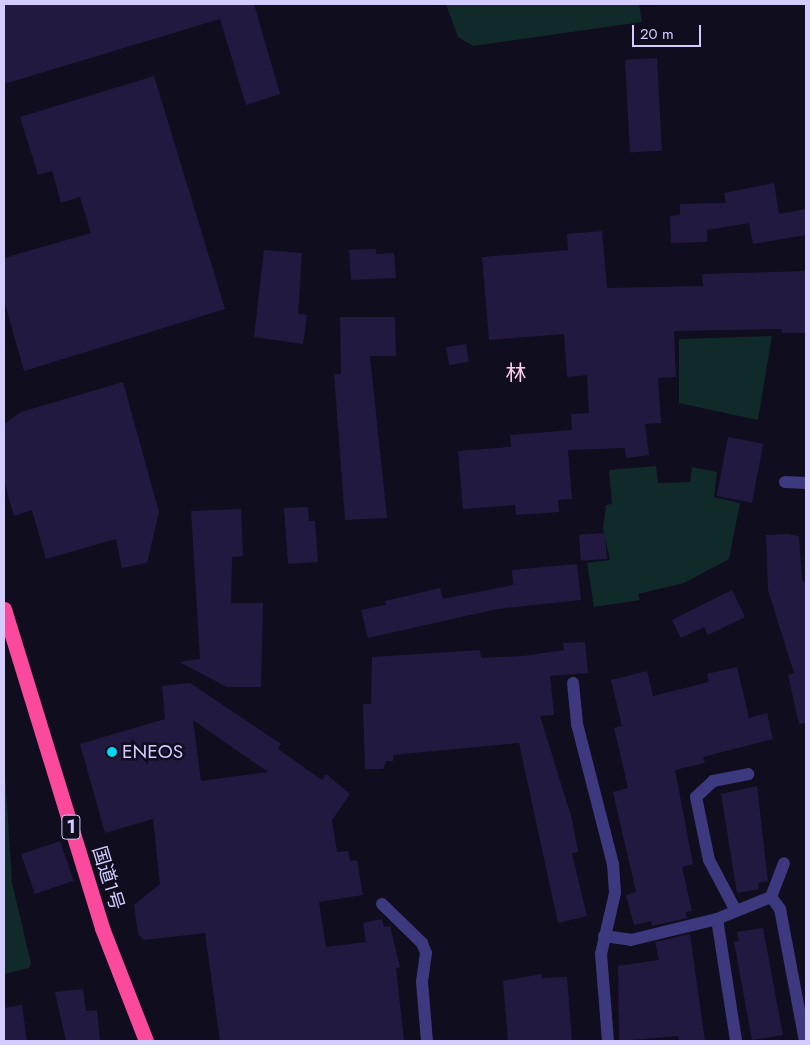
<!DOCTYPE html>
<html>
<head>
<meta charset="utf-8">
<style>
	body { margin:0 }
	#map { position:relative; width:810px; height:1045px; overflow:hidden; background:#100d1f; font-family:Jost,"Noto Sans JP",sans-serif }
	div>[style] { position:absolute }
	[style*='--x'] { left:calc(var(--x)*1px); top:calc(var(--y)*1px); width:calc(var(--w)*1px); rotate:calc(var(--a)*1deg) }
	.green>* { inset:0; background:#102929 }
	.building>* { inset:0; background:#221940; transform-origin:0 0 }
	.minor>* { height:12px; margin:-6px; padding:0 6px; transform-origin:6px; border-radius:6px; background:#3c397e }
	.highway>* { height:15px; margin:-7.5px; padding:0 7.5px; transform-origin:7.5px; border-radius:7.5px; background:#fb4a9e }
	.dots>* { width:14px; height:14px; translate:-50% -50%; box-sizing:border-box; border:2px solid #100d1f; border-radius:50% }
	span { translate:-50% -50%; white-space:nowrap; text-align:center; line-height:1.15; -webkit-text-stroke:5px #100d1f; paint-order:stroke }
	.shield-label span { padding:1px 4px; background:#100d1f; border:1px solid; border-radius:4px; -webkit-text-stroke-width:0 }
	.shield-label { font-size:18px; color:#d3ccfe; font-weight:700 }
	.poi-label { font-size:19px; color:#d3ccfe }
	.left { translate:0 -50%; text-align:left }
	.street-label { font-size:19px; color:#d3ccfe }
	.quarter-label { font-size:21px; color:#feceec }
	.frame { position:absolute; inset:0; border:5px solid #d3ccfe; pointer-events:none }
	.scale { position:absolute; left:632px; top:25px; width:69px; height:22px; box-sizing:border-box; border:2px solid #d3ccfe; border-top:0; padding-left:6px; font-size:15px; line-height:18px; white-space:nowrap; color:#d3ccfe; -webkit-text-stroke:4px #100d1f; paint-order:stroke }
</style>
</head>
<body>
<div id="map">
	<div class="green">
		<i style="clip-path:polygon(446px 4px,639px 4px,642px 22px,473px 46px,458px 37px)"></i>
		<i style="clip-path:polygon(772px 336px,758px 420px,679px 403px,679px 339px)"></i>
		<i style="clip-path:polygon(656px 466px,658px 483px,690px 482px,692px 467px,717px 472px,714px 497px,740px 503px,729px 559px,684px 583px,638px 594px,640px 600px,594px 607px,587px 563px,610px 560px,603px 528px,606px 505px,612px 504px,609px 470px)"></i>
		<i style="clip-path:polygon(4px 757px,12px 883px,31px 963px,29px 968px,4px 974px)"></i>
	</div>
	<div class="building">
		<i style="clip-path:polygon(4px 4px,254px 4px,280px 94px,246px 105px,220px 19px,4px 84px)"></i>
		<i style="left:657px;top:58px;width:93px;height:32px;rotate:87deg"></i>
		<i style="clip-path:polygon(154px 76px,225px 309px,24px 371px,4px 300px,4px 258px,91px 233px,80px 197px,61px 203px,52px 171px,38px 175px,20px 117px)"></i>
		<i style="clip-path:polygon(774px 183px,779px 214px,806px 209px,806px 235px,753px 244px,749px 223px,707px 230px,707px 242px,671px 243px,670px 216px,680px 215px,680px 204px,726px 203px,724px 193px)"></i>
		<i style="clip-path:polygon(602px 231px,607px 288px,703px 286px,702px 274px,806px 271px,806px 333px,782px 333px,782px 329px,674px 331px,676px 377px,658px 378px,661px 423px,645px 424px,649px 455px,626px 458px,625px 448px,568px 450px,572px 499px,558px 500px,559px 512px,516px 515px,515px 505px,463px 509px,458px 451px,511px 447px,510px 435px,572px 430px,571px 414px,589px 413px,587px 375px,567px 377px,564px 334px,489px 340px,482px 257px,568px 250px,567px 234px)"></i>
		<i style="clip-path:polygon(376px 249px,376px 254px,394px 253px,396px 278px,351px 280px,349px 250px)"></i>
		<i style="clip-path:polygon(264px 250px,302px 253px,298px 314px,307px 315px,303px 344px,254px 337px)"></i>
		<i style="clip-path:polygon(340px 317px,395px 317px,396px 356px,370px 356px,387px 518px,345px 520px,334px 374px,341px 374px)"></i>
		<i style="left:466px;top:344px;width:18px;height:20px;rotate:81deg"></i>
		<i style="clip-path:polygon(123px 382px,159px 512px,147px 563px,122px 568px,116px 539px,46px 559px,32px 510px,14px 516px,4px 481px,4px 424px,21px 412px)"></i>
		<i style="left:728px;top:437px;width:36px;height:60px;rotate:11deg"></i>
		<i style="clip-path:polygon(308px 507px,309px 521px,315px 521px,318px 562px,288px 564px,284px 508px)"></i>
		<i style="clip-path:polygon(241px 509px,243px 556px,232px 557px,231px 603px,263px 603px,261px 687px,227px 687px,179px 662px,200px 659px,191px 511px)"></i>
		<i style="left:605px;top:533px;width:26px;height:26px;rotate:86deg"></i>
		<i style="clip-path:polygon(786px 534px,799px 536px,802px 582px,806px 581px,806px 723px,799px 724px,788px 675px,794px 673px,768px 590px,766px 535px)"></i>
		<i style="clip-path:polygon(577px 564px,581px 600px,497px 609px,368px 638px,361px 610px,386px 605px,385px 601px,440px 588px,443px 599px,513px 585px,512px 570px)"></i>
		<i style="clip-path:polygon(732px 590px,745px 617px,708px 635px,704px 627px,681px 638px,672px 620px)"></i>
		<i style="clip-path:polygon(585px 642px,588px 673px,550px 676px,554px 715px,540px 716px,572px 819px,578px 852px,572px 853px,587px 916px,558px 923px,519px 743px,393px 755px,393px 761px,386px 761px,383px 769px,365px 769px,363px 704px,371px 704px,372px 657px,480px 650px,481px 658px,523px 656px,564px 650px,563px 643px)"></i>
		<i style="clip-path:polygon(737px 667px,749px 718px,767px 713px,773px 739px,703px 757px,705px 763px,675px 770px,693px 864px,682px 867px,692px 911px,686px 912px,687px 918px,652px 926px,651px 921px,634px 925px,626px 895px,636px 892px,613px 792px,628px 788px,614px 728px,622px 726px,611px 680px,647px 671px,653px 696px,709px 682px,707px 674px)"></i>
		<i style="clip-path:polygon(evenodd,190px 683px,281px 744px,278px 749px,322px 780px,326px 774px,350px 794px,332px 820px,337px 852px,348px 851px,350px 861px,357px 860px,363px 895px,319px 902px,326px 947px,366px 942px,363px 923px,382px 919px,384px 927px,390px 926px,400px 967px,396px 968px,404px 1041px,220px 1041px,205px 933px,144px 940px,138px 934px,134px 905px,160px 884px,153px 819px,105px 833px,80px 744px,165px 719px,162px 686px,190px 683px,193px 720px,268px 772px,201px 781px,193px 720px)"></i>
		<i style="clip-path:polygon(757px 786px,768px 881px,758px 883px,759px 889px,737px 893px,721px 794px)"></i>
		<i style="left:60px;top:841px;width:42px;height:41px;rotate:71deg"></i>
		<i style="clip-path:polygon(763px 928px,783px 1035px,752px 1040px,734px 942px,739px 941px,737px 932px)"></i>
		<i style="clip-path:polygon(690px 934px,705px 1041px,679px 1041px,678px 1036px,619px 1041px,618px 966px,659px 960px,655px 942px)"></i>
		<i style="clip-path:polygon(542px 974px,542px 978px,567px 977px,572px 1041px,508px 1041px,503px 981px)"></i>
		<i style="clip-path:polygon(83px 989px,86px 1011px,97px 1010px,100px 1041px,66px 1041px,55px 992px)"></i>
		<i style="clip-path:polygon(22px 1005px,27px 1041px,4px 1041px,4px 1008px)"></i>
	</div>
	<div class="minor">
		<i style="--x:785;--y:482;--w:21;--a:3"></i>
		<i style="--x:573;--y:683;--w:41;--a:84.4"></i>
		<i style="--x:577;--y:724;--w:145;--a:75.6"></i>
		<i style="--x:613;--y:864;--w:29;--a:86"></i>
		<i style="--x:615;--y:893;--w:63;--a:102.9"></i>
		<i style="--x:601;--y:954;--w:87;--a:85.4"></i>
		<i style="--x:771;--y:897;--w:15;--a:53"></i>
		<i style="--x:780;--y:909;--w:134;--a:79.3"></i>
		<i style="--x:382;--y:904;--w:56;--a:44.3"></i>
		<i style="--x:422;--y:943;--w:11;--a:68"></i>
		<i style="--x:426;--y:953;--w:29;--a:98"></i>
		<i style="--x:422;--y:982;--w:59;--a:85.2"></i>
		<i style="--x:736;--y:911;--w:58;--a:-117.9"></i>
		<i style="--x:709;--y:860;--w:64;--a:-101.7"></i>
		<i style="--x:696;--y:797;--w:23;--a:-43"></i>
		<i style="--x:713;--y:781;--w:36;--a:-11"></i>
		<i style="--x:717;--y:919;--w:123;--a:81.1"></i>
		<i style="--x:604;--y:936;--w:27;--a:8"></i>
		<i style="--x:631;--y:940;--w:89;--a:-13.7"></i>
		<i style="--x:717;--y:919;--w:58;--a:-22.2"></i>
		<i style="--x:771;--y:897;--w:36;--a:-69"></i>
	</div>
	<div class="highway">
		<i style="--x:4;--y:609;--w:334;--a:72.9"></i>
		<i style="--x:102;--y:928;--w:121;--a:68.7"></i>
	</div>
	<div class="dots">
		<i style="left:112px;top:752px;background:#05d8f1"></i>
	</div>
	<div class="shield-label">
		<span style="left:71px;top:827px">1</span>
	</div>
	<div class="poi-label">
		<span class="left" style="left:122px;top:752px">ENEOS</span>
	</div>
	<div class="street-label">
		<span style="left:108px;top:878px;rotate:73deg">国道1号</span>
	</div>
	<div class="quarter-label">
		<span style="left:516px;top:373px">林</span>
	</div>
	<div class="frame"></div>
	<div class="scale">20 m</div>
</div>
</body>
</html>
